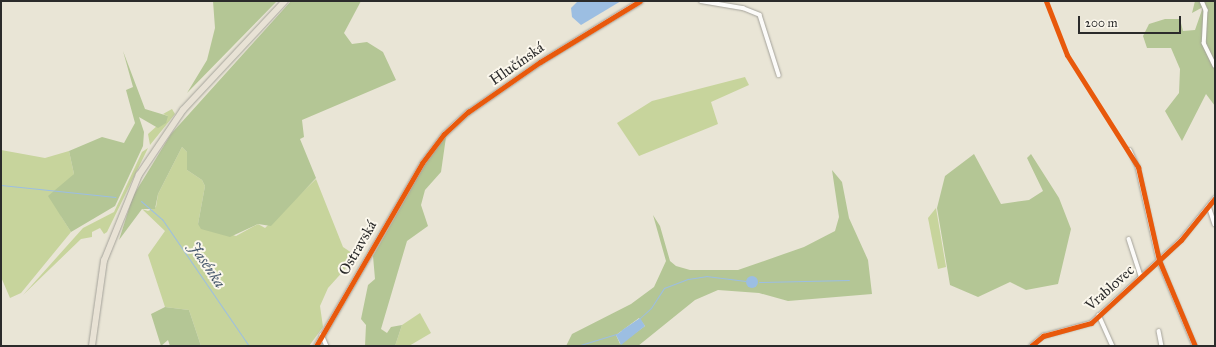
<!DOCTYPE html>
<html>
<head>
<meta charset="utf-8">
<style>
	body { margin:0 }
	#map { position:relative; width:1216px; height:347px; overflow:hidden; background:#e9e5d6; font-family:"IM FELL Great Primer",serif }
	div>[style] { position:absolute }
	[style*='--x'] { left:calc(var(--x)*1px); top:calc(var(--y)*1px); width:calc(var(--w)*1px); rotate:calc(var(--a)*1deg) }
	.green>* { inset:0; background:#c7d49c }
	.forest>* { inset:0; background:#b4c695 }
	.water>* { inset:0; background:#9cbee2 }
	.round { border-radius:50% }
	.stream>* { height:1px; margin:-0.5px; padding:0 0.5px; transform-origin:0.5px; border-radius:0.5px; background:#9cbee2 }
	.roads { filter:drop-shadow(0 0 1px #a4a29a) drop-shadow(0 0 1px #a4a29a) }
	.minor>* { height:3.5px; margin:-1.75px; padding:0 1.75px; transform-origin:1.75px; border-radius:1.75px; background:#fcfbf9 }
	.tertiary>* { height:4.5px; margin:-2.25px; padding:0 2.25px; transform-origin:2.25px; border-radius:2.25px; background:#fcfbf9 }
	.primary>* { height:5.5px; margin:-2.75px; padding:0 2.75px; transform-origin:2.75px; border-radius:2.75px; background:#e8e2d5 }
	.cycleway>* { height:5px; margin:-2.5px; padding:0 2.5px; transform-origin:2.5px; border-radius:2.5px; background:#e8590c }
	span { translate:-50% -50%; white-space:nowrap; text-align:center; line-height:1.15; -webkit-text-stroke:4px #fbf7ec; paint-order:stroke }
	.street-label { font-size:15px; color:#2b2b2b }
	.water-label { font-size:16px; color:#47586d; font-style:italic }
	.frame { position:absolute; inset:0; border:2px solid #2b2b2b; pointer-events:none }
	.scale { position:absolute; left:1078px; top:16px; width:103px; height:18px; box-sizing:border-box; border:2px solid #2b2b2b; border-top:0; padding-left:5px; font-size:12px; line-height:14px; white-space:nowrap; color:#2b2b2b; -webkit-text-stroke:3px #fbf7ec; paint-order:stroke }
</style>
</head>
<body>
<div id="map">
	<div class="green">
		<i style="clip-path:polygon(745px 77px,749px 85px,711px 102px,718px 124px,639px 156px,617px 123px,652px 101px)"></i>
		<i style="clip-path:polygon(172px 109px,175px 114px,150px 145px,148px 134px,168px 116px,163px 114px)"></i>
		<i style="clip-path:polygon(182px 147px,187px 152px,187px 170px,202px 180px,205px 186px,198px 224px,236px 236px,258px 224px,265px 228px,316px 179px,343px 247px,352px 253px,346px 268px,328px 288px,320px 306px,323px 327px,309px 346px,201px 346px,189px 310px,165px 307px,148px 255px,165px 231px,142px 209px,148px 211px,156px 207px,158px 194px)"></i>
		<i style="clip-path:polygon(148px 148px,107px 232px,104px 234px,100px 228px,92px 232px,92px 237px,81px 239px,23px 295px,83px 228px,114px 212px,142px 152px)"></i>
		<i style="clip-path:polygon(1px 150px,45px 158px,69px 151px,74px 174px,61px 216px,71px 232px,21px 293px,10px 298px,1px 277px)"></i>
		<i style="clip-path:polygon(936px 208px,946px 267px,938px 269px,928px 218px)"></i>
		<i style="clip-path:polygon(420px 313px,431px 333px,409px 346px,395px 346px,402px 325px)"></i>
	</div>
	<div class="forest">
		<i style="clip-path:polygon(213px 1px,277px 1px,187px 93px,207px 60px,215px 28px)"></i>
		<i style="clip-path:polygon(291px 1px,361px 1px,344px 33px,352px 44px,367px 42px,383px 52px,396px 80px,302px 120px,304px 137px,300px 139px,316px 178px,271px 226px,258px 224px,230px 237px,201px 229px,198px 224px,205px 186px,202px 180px,187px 170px,187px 152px,182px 147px,158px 194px,155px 209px,142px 209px,119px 240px,133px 196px,171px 134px)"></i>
		<i style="clip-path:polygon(1195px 1px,1215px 1px,1215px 106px,1206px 94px,1182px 141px,1165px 111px,1179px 93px,1180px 69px,1171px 48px,1147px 48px,1143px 36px,1149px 24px,1165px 19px,1180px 19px,1183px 31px,1195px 30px,1203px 7px,1192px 13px)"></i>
		<i style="clip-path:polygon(123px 51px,145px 109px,168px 116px,166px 123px,158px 128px,139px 117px,144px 132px,143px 146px,115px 206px,71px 232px,48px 196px,74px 174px,69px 151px,102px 137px,124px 143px,135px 123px,126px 90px,133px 87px)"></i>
		<i style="clip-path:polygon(446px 137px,441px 172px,425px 190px,421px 205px,428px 226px,407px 241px,381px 329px,387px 333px,391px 327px,402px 325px,395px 346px,365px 346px,366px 325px,361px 319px,368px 285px,375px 279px,373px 256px,432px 152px)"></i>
		<i style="clip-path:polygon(974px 154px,1001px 204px,1029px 200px,1043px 191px,1027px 158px,1031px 154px,1059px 198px,1071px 229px,1058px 284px,1026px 290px,1010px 282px,978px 297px,950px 285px,937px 208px,945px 176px)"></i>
		<i style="clip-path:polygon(evenodd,832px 170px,842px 182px,849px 218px,868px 260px,872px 294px,788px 301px,759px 293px,718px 290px,695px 300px,638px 346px,566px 346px,572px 334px,631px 304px,654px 287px,666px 261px,653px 215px,660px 226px,670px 261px,676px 266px,690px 270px,738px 270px,804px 247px,835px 231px,839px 217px,832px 170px,639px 318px,645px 326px,620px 344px,616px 335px,639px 318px)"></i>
		<i style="clip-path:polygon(165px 307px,189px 310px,201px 346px,170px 346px,168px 340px,161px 346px,151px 314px)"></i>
	</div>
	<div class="water">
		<i style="clip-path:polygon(578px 1px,621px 1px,581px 25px,572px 17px,571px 8px)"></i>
		<i class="round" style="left:746px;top:276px;width:12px;height:12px"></i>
		<i style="clip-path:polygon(640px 318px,645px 326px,621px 345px,616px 335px)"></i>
	</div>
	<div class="stream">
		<i style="--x:1;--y:185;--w:115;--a:6"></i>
		<i style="--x:141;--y:201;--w:28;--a:41"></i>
		<i style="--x:162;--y:219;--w:154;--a:55.6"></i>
		<i style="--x:759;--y:282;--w:90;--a:-1.3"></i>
		<i style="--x:640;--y:318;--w:15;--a:-42"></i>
		<i style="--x:651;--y:308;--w:24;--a:-57"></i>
		<i style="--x:664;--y:288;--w:26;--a:-21"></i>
		<i style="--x:688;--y:279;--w:18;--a:-9"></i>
		<i style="--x:706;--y:276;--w:40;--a:7.1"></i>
		<i style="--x:622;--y:330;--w:17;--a:-33"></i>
		<i style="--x:577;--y:346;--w:41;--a:-17.1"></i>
	</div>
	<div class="roads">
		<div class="minor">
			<i style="--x:701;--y:1;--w:43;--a:9.5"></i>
			<i style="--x:743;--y:8;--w:18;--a:22"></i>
			<i style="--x:760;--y:15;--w:63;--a:72.4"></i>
			<i style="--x:1202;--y:1;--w:10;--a:66"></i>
			<i style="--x:1206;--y:10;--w:33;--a:93"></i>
			<i style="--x:1204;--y:43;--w:25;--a:64"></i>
			<i style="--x:1130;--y:150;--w:19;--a:65"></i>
			<i style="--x:1138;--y:167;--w:95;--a:77.3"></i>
			<i style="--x:1159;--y:260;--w:93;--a:67.3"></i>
			<i style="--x:1209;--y:206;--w:19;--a:72"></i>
			<i style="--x:1129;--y:239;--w:40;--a:72"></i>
			<i style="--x:1099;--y:315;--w:34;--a:66"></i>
			<i style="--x:1159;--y:331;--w:15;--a:79"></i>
			<i style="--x:322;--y:335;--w:12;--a:66"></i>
			<i style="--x:1031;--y:346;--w:16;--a:-40"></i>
			<i style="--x:1043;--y:336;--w:50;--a:-15.2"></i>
			<i style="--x:1091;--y:323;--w:122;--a:-42.7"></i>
			<i style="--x:1181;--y:240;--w:54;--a:-51"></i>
		</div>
		<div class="tertiary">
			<i style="--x:316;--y:346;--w:211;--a:-59.9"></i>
			<i style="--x:422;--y:163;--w:36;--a:-53"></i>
			<i style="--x:444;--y:134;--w:33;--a:-43"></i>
			<i style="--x:468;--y:112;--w:88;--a:-34.8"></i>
			<i style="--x:540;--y:62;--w:117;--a:-31.4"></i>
		</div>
		<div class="primary">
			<i style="--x:92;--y:346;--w:86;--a:-82"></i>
			<i style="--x:104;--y:261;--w:93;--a:-67.9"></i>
			<i style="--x:139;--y:175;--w:78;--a:-55.9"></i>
			<i style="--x:183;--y:110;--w:149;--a:-46.9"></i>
		</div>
	</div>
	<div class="cycleway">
		<i style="--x:1046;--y:1;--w:58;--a:68.7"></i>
		<i style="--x:1067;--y:55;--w:133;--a:57.6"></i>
		<i style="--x:1138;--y:167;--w:95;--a:77.3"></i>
		<i style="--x:1159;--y:260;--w:93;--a:67.3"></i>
		<i style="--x:316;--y:346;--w:211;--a:-59.9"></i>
		<i style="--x:422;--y:163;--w:36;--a:-53"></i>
		<i style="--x:444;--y:134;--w:33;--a:-43"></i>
		<i style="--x:468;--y:112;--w:88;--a:-34.8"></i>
		<i style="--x:540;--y:62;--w:117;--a:-31.4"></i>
		<i style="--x:1031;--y:346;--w:16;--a:-40"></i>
		<i style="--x:1043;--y:336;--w:50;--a:-15.2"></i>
		<i style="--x:1091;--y:323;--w:122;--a:-42.7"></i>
		<i style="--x:1181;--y:240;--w:54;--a:-51"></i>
	</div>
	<div class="street-label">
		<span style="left:517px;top:64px;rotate:-35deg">Hlučínská</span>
		<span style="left:358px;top:248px;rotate:-60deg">Ostravská</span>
		<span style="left:1110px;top:288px;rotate:-42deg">Vrablovec</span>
	</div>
	<div class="water-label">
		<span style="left:207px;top:265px;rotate:56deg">Jasénka</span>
	</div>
	<div class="frame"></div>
	<div class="scale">200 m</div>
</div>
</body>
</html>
